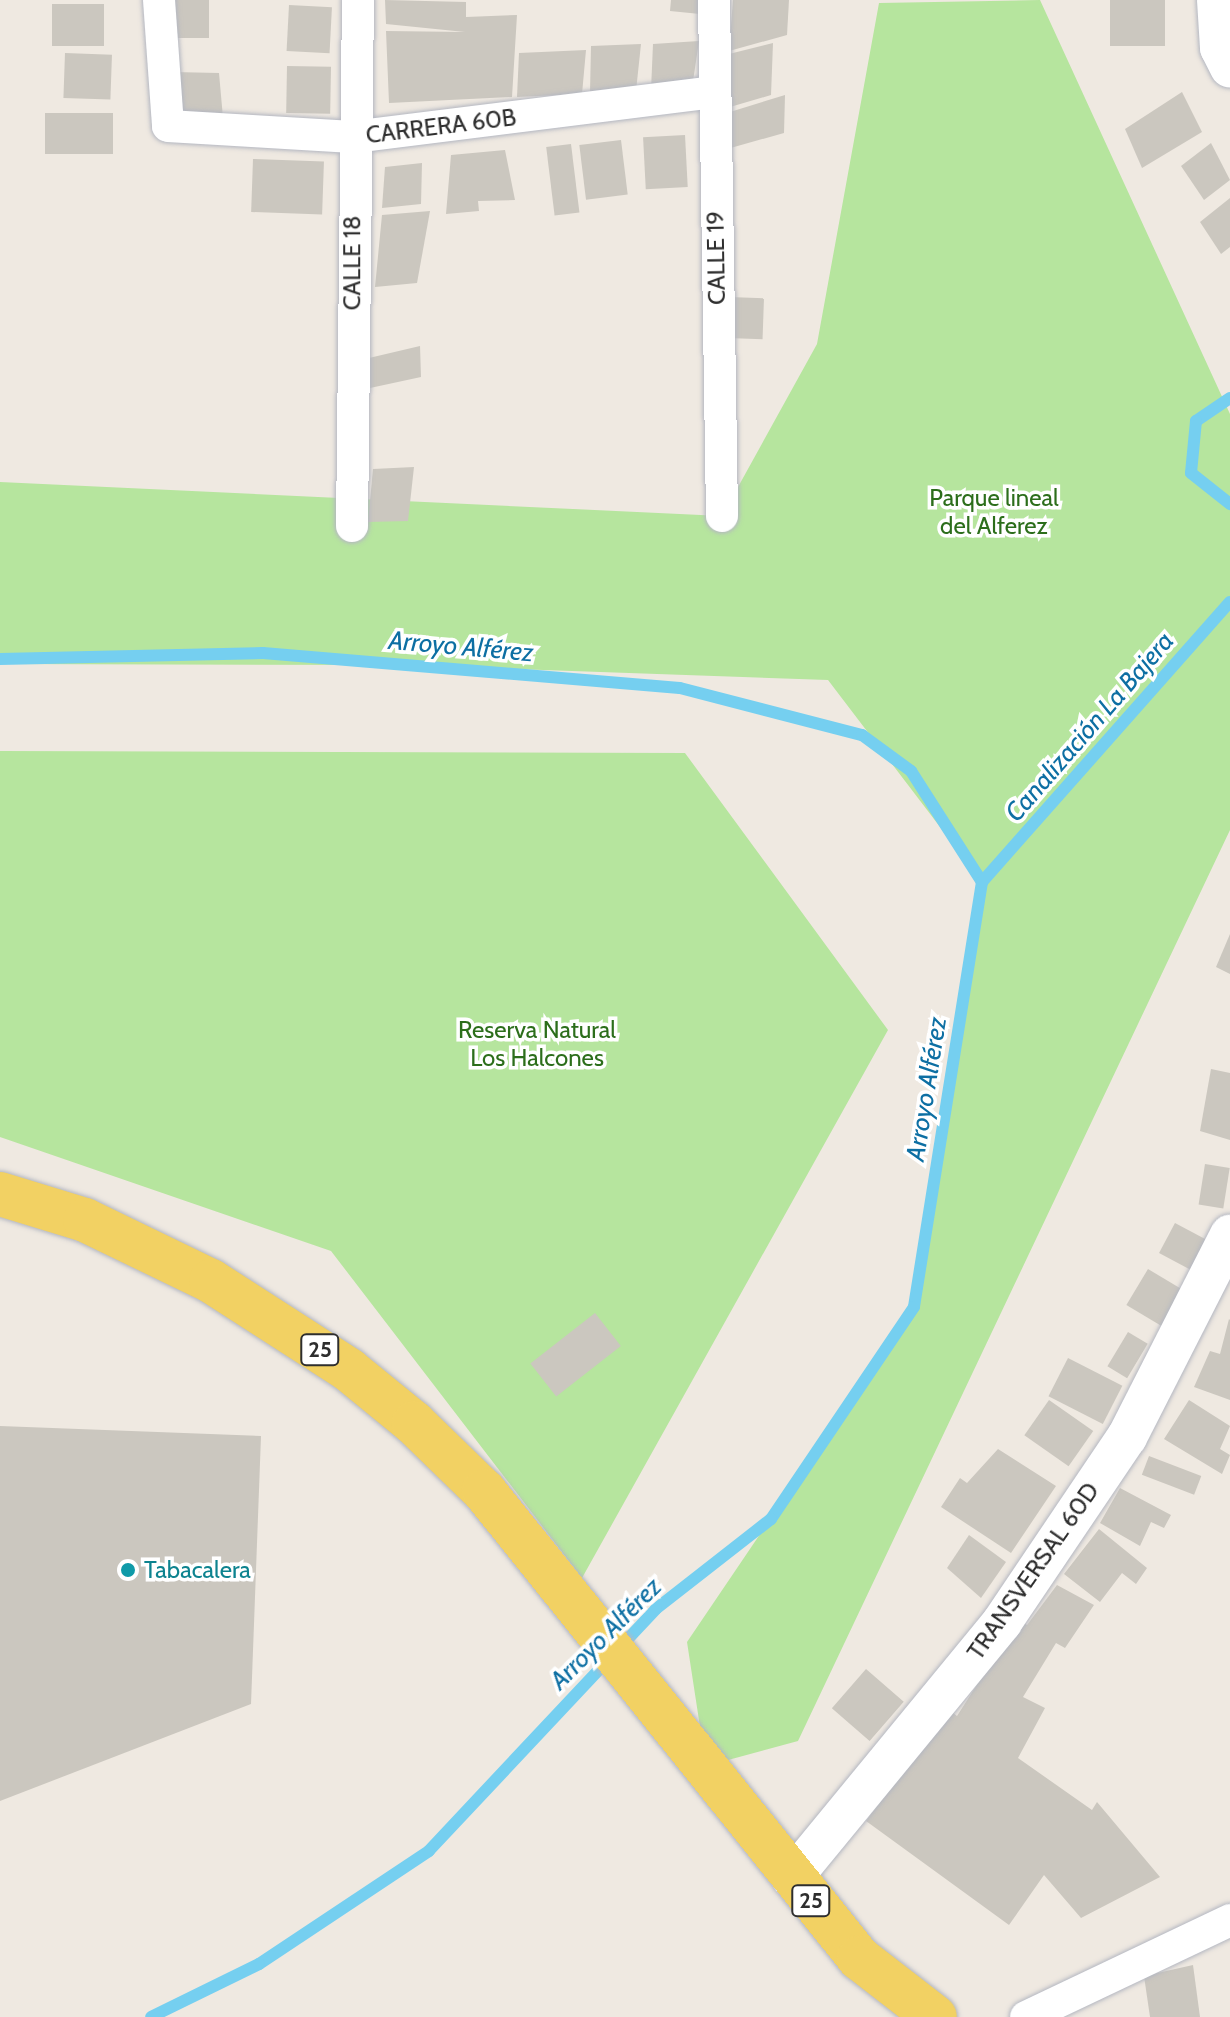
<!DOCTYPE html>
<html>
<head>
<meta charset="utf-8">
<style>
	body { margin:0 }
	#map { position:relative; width:1230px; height:2017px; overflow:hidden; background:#efe9e1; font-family:Cabin,sans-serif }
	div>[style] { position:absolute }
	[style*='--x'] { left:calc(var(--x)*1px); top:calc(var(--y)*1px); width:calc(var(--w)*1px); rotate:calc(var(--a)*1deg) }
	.green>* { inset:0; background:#b6e59e }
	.stream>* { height:12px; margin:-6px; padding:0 6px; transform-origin:6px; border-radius:6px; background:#75cff0 }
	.building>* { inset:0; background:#cbc7bf; transform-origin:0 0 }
	.roads { filter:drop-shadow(0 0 2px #b4b7c1) drop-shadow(0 0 2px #b4b7c1) }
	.minor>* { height:32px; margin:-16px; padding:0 16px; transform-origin:16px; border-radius:16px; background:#fff }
	.tertiary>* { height:40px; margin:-20px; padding:0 20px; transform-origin:20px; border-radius:20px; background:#fff }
	.primary>* { height:44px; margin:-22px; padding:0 22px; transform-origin:22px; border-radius:22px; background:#f2d163 }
	.dots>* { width:22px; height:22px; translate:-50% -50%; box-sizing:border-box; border:4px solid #fff; border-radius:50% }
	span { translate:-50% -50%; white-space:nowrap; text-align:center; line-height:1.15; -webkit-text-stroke:7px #fff; paint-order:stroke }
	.shield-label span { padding:2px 6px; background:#fff; border:2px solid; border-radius:6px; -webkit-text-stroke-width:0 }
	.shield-label { font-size:22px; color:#2e2e2e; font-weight:700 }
	.street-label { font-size:24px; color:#2e2e2e }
	.park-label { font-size:24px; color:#2c6e1b }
	.culture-label { font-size:24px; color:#0d838f }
	.left { translate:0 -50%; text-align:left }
	.water-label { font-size:26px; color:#0d6fa3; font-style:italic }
</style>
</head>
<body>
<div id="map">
	<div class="green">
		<i style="clip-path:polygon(1040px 0,1230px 414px,1230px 830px,798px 1741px,706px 1766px,687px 1642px,914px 1307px,982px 882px,828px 680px,401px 665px,0 664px,0 482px,722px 516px,817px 344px,879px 3px)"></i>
		<i style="clip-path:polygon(0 751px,685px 753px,888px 1030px,582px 1578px,331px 1251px,0 1137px)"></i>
	</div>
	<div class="stream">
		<i style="--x:1230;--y:398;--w:41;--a:145.9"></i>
		<i style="--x:1196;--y:421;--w:52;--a:95.5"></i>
		<i style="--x:1191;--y:473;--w:50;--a:38.5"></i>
		<i style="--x:0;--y:659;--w:263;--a:-1.3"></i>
		<i style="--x:263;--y:653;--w:418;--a:4.8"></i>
		<i style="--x:680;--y:688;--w:188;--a:14.5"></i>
		<i style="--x:862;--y:735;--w:61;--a:36.3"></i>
		<i style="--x:911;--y:771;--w:132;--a:57.4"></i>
		<i style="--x:982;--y:882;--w:430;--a:99.1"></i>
		<i style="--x:914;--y:1307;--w:256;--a:124"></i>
		<i style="--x:771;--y:1519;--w:146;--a:142"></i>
		<i style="--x:656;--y:1609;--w:332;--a:133.2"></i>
		<i style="--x:429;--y:1851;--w:204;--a:146.4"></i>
		<i style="--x:259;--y:1964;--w:120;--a:153.9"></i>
		<i style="--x:982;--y:882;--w:374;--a:-48.5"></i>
	</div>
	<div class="building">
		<i style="left:167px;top:0;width:42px;height:38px"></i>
		<i style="clip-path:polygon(385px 0,466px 2px,466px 17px,517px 15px,512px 97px,389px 103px,386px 31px,465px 32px,386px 24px)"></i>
		<i style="clip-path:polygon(671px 0,700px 0,700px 14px,670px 11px)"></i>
		<i style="clip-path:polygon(733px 0,789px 0,787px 35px,729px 51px)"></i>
		<i style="left:1110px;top:0;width:55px;height:46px"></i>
		<i style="left:52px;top:4px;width:52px;height:42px"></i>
		<i style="left:289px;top:5px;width:43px;height:46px;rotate:3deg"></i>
		<i style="clip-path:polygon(699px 41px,692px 88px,651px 90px,653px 44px)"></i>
		<i style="clip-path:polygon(773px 43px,771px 95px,730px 107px,729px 54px)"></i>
		<i style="clip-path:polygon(641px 44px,636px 91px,590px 93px,591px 46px)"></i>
		<i style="clip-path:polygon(586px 50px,582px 94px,517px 97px,519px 53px)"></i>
		<i style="left:65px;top:53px;width:47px;height:45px;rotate:2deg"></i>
		<i style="left:287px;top:66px;width:44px;height:47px;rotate:1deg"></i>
		<i style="clip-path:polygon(173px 72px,219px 73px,223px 118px,176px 117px)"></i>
		<i style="clip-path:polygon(1182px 92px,1202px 132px,1142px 168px,1125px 129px)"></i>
		<i style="clip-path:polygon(785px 95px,784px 133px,727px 149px,730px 112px)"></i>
		<i style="left:45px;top:113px;width:68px;height:41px"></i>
		<i style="left:685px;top:135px;width:52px;height:42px;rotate:87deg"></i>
		<i style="left:621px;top:140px;width:55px;height:42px;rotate:83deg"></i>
		<i style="clip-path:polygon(1211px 143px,1230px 180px,1204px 200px,1181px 166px)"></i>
		<i style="left:571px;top:144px;width:69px;height:25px;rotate:83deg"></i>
		<i style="clip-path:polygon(505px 150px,515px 200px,478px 201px,479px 211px,446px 214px,451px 155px)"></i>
		<i style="left:253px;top:159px;width:71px;height:53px;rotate:2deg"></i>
		<i style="clip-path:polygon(422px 163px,421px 204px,382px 208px,385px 167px)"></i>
		<i style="clip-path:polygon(1230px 198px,1230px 247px,1221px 254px,1200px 222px)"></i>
		<i style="clip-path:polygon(430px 211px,417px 283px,375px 287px,382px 215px)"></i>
		<i style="left:729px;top:297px;width:35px;height:41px;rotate:2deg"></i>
		<i style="clip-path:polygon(420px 346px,421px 377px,370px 388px,369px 358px)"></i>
		<i style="clip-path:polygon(414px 467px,408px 521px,368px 522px,373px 469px)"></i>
		<i style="clip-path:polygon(1230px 934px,1230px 974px,1216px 967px)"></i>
		<i style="clip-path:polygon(1211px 1069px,1230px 1073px,1230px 1140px,1200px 1131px)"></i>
		<i style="left:1205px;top:1164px;width:25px;height:41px;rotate:9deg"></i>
		<i style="left:1175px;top:1223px;width:41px;height:34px;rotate:28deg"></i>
		<i style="left:1148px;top:1269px;width:41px;height:42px;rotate:31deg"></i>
		<i style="left:595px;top:1313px;width:42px;height:82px;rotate:52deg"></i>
		<i style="clip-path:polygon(1229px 1319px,1230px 1320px,1230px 1400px,1194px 1387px,1210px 1351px,1220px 1354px)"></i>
		<i style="left:1128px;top:1332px;width:23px;height:40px;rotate:31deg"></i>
		<i style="left:1068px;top:1358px;width:61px;height:43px;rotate:27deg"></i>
		<i style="left:1049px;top:1400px;width:54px;height:43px;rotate:35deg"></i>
		<i style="clip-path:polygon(1189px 1400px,1230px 1426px,1220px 1449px,1230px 1455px,1222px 1474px,1164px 1439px)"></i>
		<i style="clip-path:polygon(0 1426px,261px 1436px,251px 1704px,0 1801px)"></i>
		<i style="clip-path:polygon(998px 1449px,1056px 1486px,1011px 1553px,941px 1507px,960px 1478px,967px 1483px)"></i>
		<i style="left:1149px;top:1456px;width:56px;height:20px;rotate:21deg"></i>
		<i style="clip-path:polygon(1120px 1488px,1171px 1515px,1164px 1528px,1151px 1522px,1140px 1546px,1100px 1523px)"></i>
		<i style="clip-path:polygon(1099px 1529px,1147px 1568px,1136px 1584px,1122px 1573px,1100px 1602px,1064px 1574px)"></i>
		<i style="clip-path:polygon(969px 1535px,1006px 1562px,981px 1598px,947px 1568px)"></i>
		<i style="clip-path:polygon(1057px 1585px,1094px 1605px,1065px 1648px,1056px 1643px,1023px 1697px,1045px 1708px,1018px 1758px,1092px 1810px,1097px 1802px,1160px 1877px,1081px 1918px,1044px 1875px,1009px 1925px,866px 1821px,948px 1709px,957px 1716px,1019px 1619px,1027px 1625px)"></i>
		<i style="left:866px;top:1669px;width:50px;height:52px;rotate:41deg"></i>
		<i style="clip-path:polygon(1193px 1965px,1200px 2017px,1150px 2017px,1144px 1976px)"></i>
	</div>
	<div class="roads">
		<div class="minor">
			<i style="--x:159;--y:0;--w:126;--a:85.9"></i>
			<i style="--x:168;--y:126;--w:185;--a:3.4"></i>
			<i style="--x:353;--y:137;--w:363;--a:-7.1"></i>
			<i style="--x:714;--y:0;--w:516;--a:89.11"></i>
			<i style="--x:352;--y:526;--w:526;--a:-89.35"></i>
			<i style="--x:1026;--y:2017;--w:226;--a:-25.4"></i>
		</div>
		<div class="tertiary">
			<i style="--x:1217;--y:0;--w:48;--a:86.4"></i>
			<i style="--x:1220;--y:48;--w:22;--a:63"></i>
			<i style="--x:792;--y:1878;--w:331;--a:-50.6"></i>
			<i style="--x:1002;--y:1622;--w:223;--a:-56"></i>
			<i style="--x:1127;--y:1437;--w:227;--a:-63"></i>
		</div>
		<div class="primary">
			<i style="--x:0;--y:1194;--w:89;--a:17"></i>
			<i style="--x:85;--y:1220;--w:140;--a:25.8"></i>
			<i style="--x:211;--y:1281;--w:164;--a:32.8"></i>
			<i style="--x:349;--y:1370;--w:84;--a:39.2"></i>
			<i style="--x:414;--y:1423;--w:98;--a:44.2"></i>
			<i style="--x:484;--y:1491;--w:599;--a:51.24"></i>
			<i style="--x:859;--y:1958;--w:96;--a:37.8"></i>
		</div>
	</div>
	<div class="dots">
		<i style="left:128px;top:1570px;background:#0f9aa8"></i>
	</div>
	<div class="shield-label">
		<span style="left:320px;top:1350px">25</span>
		<span style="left:811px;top:1901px">25</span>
	</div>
	<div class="street-label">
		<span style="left:441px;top:126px;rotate:-7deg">CARRERA 60B</span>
		<span style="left:716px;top:258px;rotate:-91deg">CALLE 19</span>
		<span style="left:352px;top:263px;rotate:-90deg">CALLE 18</span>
		<span style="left:1033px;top:1571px;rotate:-55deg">TRANSVERSAL 60D</span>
	</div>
	<div class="park-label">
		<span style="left:994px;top:512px">Parque lineal<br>del Alferez</span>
		<span style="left:537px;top:1044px">Reserva Natural<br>Los Halcones</span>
	</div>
	<div class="culture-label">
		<span class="left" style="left:144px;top:1570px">Tabacalera</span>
	</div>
	<div class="water-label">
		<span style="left:461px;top:647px;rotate:5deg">Arroyo Alférez</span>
		<span style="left:1090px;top:727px;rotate:-49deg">Canalización La Bajera</span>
		<span style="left:927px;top:1089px;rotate:-81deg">Arroyo Alférez</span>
		<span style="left:606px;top:1634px;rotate:-45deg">Arroyo Alférez</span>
	</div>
</div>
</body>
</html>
